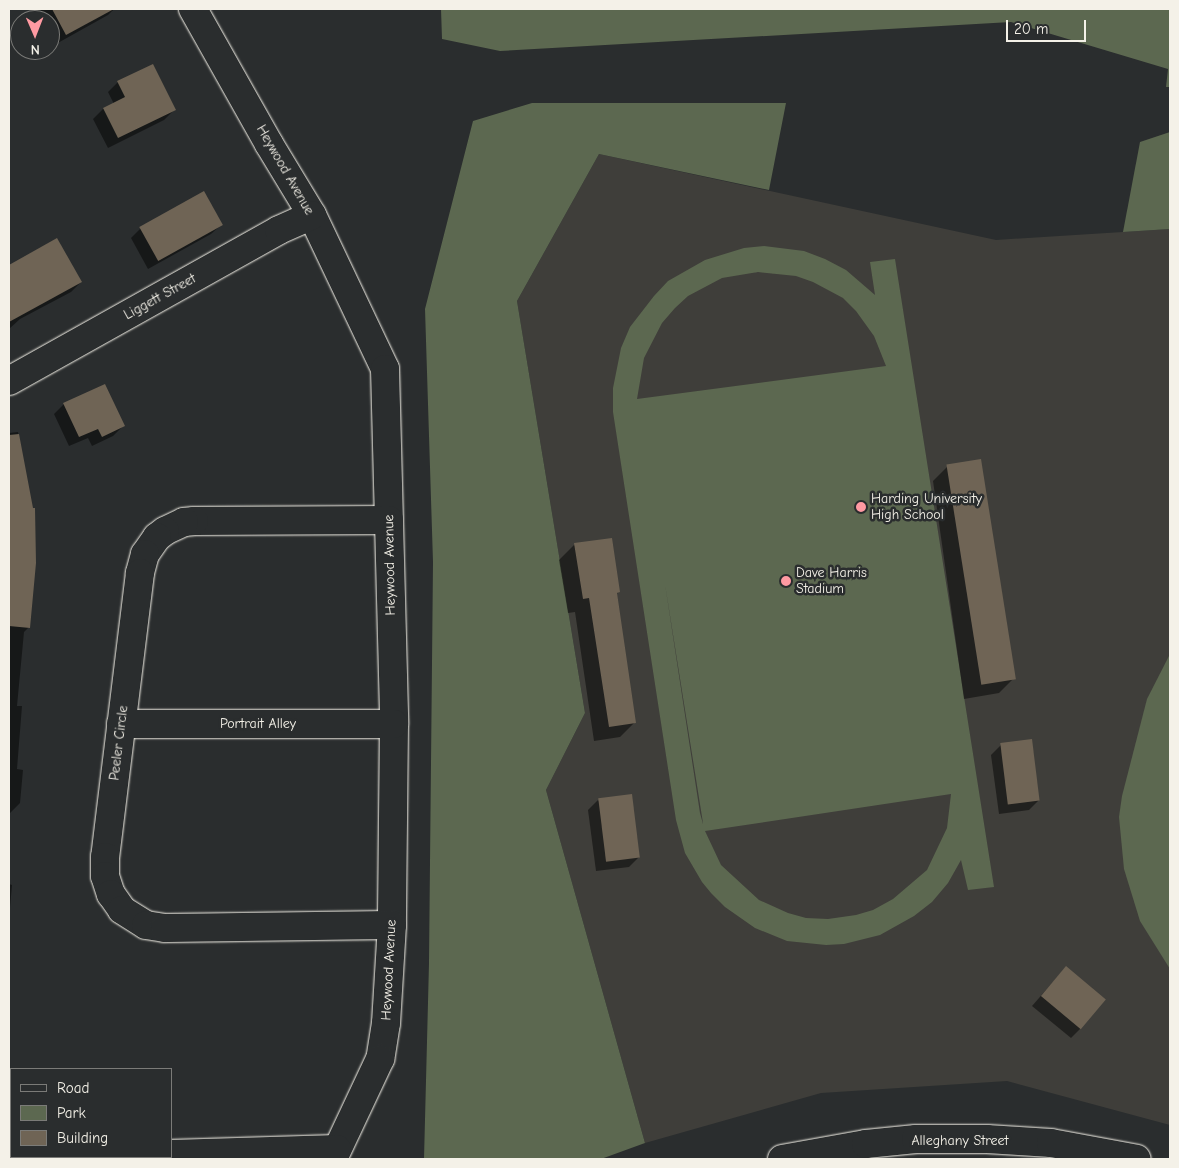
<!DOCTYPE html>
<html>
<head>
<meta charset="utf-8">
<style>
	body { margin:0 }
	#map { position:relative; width:1179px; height:1168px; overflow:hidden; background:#2a2d2e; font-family:"Comic Neue",sans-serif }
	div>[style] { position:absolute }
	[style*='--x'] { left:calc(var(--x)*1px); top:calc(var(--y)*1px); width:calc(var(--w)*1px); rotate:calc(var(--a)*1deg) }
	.built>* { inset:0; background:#3f3e3a }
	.green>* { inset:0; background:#5c6850 }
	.shadow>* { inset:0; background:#0007 }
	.building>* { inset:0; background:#6f6455; transform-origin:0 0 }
	.roads { filter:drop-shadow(0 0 1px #f4f1e8) drop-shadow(0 0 1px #f4f1e8) }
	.minor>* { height:28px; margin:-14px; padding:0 14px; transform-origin:14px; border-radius:14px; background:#2a2d2e }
	.tertiary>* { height:28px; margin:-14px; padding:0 14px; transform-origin:14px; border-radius:14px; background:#2a2d2e }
	.dots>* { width:14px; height:14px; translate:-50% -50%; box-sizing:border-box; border:2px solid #2a2d2e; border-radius:50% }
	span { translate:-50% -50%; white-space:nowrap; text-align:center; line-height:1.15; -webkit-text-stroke:5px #2a2d2e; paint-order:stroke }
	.street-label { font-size:14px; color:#f4f1e8 }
	.poi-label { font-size:14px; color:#f4f1e8 }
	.left { translate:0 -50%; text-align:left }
	.frame { position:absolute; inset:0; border:10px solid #f4f1e8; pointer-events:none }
	.legend { position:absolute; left:10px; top:1068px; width:162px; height:90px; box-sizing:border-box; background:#2a2d2e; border:1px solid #7b7b78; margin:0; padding:6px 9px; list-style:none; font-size:15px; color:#f4f1e8 }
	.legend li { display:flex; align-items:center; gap:10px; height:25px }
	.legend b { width:25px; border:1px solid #7b7b78 }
	.north { position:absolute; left:10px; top:10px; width:50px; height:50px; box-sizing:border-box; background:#2a2d2e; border:1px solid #7b7b78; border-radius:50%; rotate:179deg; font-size:14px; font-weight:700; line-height:20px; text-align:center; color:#f4f1e8 }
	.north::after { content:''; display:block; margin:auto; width:18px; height:22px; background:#ff9aa2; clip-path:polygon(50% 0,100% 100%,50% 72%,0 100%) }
	.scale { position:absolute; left:1006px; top:20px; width:80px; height:22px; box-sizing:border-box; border:2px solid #f4f1e8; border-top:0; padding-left:6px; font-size:15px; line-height:18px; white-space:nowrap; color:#f4f1e8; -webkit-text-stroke:4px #2a2d2e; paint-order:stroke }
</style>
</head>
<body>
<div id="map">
	<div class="built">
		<i style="clip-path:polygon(599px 154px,996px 240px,1170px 229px,1170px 1125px,1007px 1081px,821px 1093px,645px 1143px,546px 790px,585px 713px,517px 301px)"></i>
	</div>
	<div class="green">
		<i style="clip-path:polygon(441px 9px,1170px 9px,1170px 87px,1166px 87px,1168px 69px,1011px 22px,500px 51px,442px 39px)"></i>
		<i style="clip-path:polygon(532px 103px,786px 103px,769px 190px,599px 154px,517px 301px,585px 713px,546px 790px,645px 1143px,601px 1159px,424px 1159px,429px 963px,433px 562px,425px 309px,473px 121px)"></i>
		<i style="clip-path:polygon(1170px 132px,1170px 229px,1123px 232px,1140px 142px)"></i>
		<i style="clip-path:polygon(evenodd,764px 246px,804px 251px,825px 259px,846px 270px,875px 295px,870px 262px,895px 259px,994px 887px,968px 890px,961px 860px,948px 883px,932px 902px,914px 916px,880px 935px,844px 944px,826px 945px,787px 941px,755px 928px,725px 907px,711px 893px,702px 882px,685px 853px,676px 820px,613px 412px,613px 388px,621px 348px,630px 327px,654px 296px,668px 281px,705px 260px,744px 248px,764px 246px,758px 272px,796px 276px,813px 282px,843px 298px,856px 311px,874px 336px,886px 366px,637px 399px,644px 358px,662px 323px,675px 308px,688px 296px,722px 278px,758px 272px,764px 246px,665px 584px,703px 823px,703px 824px,700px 813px,665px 584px,764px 246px,951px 794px,947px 828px,927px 870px,893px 899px,873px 910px,856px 915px,828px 919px,806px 918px,788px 913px,759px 900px,721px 865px,705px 831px,951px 794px)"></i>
		<i style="clip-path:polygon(1170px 654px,1170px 969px,1140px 921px,1124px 869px,1119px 817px,1122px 796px,1147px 699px)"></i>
	</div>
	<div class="shadow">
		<i style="clip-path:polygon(37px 9px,114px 9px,108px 15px,56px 44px,50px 32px,50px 20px,43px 20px)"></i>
		<i style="clip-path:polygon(118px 82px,174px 110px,164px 120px,108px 148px,93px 119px,103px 109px,114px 104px,108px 92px)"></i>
		<i style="clip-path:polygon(221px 225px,211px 234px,148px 269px,131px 238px,141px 228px)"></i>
		<i style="clip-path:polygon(16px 262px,81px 282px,71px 292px,20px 319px,9px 329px,9px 283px,12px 281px,9px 270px)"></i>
		<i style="clip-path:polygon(105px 386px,123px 426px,113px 436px,92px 446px,88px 438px,69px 446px,54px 414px,64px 404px)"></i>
		<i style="clip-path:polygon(18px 432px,32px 509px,29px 627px,24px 632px,17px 706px,22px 706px,17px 769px,23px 770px,20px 803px,10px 813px,9px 433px)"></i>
		<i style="clip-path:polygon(948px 466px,1014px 678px,999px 693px,964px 699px,933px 481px)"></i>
		<i style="clip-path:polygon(574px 545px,619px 591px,616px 595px,635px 722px,620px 737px,594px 741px,575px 612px,568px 613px,559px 560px)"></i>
		<i style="clip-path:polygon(1001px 745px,1039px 800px,1029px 810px,999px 814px,991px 755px)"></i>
		<i style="clip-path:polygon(598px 800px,639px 857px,629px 867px,596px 871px,588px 810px)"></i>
		<i style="clip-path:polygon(9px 884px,12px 885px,9px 919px)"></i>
		<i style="clip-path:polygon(1066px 967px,1081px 1028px,1071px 1038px,1032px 1006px)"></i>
	</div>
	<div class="building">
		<i style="clip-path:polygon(52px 9px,114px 9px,66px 35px)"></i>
		<i style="clip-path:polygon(153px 64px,176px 110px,118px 138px,103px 108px,125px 97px,117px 81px)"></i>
		<i style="left:204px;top:191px;width:39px;height:74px;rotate:61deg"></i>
		<i style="clip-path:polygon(57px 238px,82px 282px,9px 322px,9px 265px)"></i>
		<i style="clip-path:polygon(105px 384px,125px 426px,102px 437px,98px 429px,79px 437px,63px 403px)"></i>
		<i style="clip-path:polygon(19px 434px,33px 508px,35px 508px,36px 563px,30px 628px,9px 626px,9px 435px)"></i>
		<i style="left:981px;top:459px;width:223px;height:35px;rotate:81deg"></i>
		<i style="clip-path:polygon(612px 538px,620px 592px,617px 593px,636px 723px,609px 727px,589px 598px,583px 599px,574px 543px)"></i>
		<i style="left:1032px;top:739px;width:62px;height:32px;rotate:83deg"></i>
		<i style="left:632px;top:794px;width:64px;height:34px;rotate:83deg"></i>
		<i style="left:1066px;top:966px;width:52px;height:39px;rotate:40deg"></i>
	</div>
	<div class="roads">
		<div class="minor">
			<i style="--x:193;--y:9;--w:155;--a:60.6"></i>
			<i style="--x:269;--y:144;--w:83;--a:58.8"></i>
			<i style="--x:312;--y:215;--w:170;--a:64.6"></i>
			<i style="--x:385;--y:369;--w:355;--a:88.5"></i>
			<i style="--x:394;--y:724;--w:201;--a:90.6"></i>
			<i style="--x:392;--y:925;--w:98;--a:93.5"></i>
			<i style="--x:386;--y:1023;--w:36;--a:99"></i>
			<i style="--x:380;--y:1059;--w:110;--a:115.2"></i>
			<i style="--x:9;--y:381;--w:309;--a:-29.2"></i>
			<i style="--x:279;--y:230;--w:36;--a:-24"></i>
			<i style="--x:389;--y:520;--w:195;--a:179.7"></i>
			<i style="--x:194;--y:521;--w:10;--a:174"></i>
			<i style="--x:184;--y:522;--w:21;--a:155"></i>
			<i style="--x:165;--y:531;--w:10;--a:143"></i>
			<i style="--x:157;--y:537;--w:21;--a:125"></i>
			<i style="--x:145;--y:554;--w:20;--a:105"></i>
			<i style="--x:140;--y:573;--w:286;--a:97"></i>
			<i style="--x:105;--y:857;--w:19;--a:90"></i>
			<i style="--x:105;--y:876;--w:19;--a:72"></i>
			<i style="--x:111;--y:894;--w:19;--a:55"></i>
			<i style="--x:122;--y:910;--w:28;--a:32"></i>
			<i style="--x:146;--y:925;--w:19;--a:9"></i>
			<i style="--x:165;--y:928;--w:227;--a:-0.8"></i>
			<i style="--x:121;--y:724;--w:273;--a:0"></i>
			<i style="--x:171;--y:1154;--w:166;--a:-1.7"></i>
			<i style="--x:9;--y:1158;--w:42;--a:-1.4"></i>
		</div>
		<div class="tertiary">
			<i style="--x:782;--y:1159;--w:85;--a:-10.1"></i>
			<i style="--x:866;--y:1144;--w:50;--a:-5.7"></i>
			<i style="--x:916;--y:1139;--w:71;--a:0"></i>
			<i style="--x:987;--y:1139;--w:64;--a:3.6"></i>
			<i style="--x:1051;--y:1143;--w:87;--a:10.5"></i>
		</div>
	</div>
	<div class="dots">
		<i style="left:861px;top:507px;background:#ff9aa2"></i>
		<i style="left:786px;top:581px;background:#ff9aa2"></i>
	</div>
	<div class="street-label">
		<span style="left:285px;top:170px;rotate:60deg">Heywood Avenue</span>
		<span style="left:160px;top:297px;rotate:-29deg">Liggett Street</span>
		<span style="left:390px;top:565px;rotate:-91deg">Heywood Avenue</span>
		<span style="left:258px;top:724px">Portrait Alley</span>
		<span style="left:119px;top:743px;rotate:-83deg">Peeler Circle</span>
		<span style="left:389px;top:970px;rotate:-87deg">Heywood Avenue</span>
		<span style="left:960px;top:1141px">Alleghany Street</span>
	</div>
	<div class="poi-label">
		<span class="left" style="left:871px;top:507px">Harding University<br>High School</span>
		<span class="left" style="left:796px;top:581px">Dave Harris<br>Stadium</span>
	</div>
	<div class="frame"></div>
	<ul class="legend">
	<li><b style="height:6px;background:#2a2d2e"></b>Road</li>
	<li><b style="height:14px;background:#5c6850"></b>Park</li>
	<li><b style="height:14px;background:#6f6455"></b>Building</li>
	</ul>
	<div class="north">N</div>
	<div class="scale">20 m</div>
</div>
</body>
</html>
